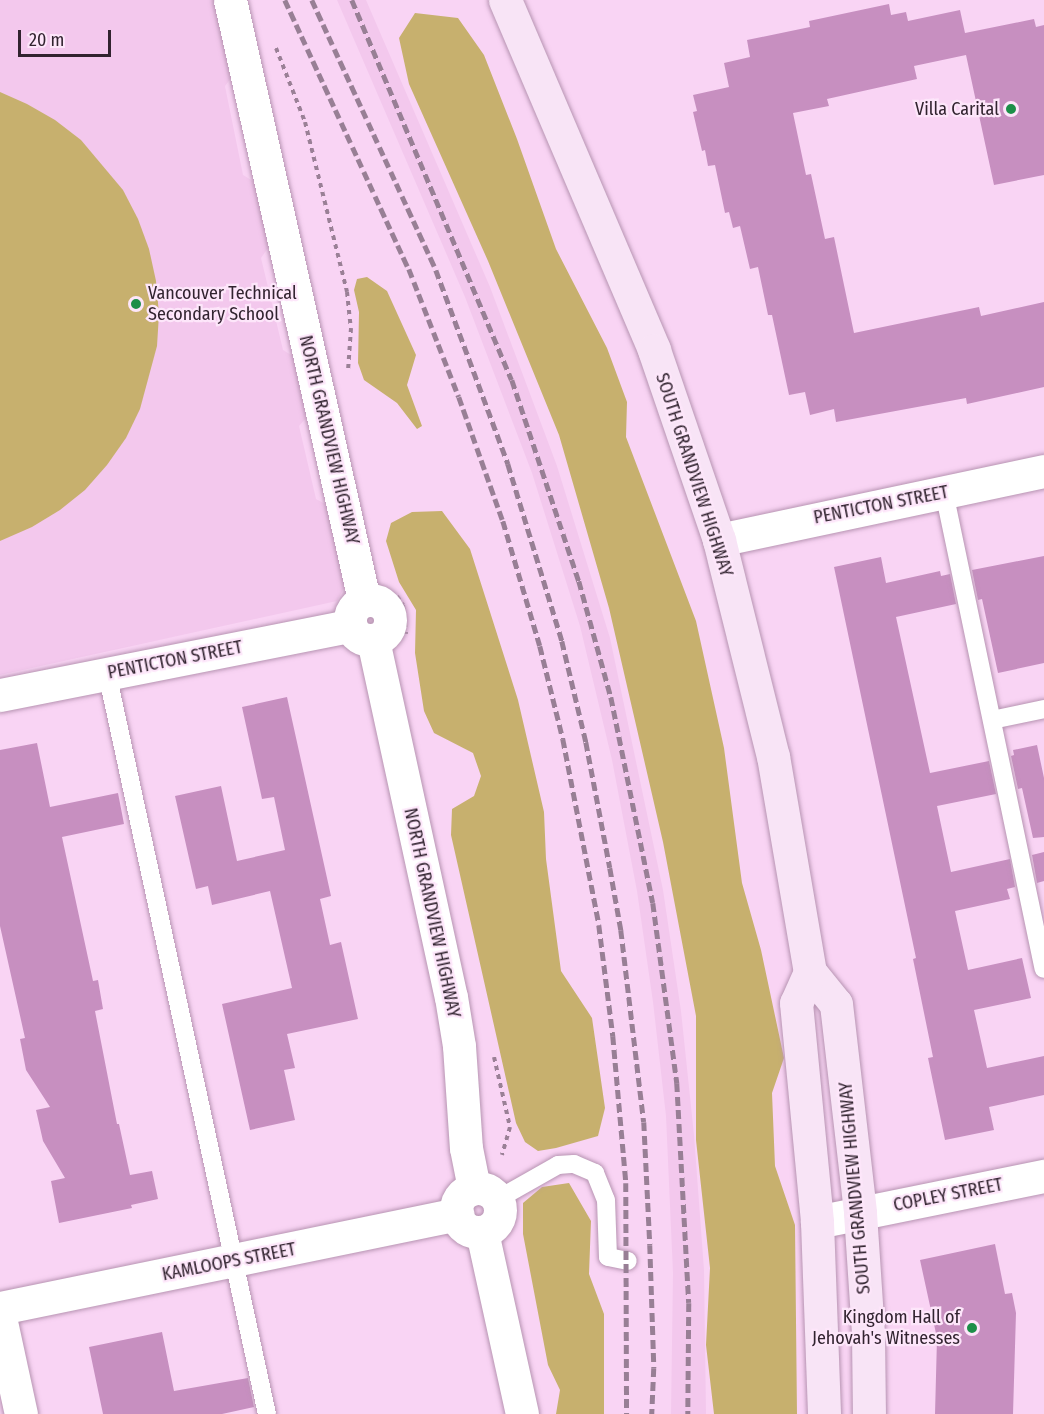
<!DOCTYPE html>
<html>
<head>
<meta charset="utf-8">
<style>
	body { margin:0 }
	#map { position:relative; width:1044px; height:1414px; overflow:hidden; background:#f9d4f4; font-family:"Fira Sans Condensed",sans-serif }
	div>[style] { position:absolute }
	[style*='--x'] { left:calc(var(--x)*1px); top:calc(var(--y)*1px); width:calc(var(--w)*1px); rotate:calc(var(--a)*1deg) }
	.built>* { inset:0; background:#f3c8ed }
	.green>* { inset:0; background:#c7b06e }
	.building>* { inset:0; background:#c78fc0 }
	.path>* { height:4px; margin-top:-2px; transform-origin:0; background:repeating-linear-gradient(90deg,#9a8096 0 4.5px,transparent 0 9px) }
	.roads { filter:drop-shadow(0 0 2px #b794b2) drop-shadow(0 0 2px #b794b2) }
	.service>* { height:18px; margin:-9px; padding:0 9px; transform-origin:9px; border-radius:9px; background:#fff }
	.minor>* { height:33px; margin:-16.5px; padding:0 16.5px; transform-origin:16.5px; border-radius:16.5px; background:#fff }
	.minor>.ring { margin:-16.5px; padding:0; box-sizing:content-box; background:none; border:33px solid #fff; border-radius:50% }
	.secondary>* { height:33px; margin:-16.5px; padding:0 16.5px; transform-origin:16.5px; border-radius:16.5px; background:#f8e4f6 }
	.rail>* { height:4.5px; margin-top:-2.25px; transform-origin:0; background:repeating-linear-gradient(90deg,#987f95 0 9px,transparent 0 13.5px) }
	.dots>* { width:16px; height:16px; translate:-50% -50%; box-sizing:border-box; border:3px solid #fde6fa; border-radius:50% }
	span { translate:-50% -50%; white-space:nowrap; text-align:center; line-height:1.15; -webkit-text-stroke:4.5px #fde6fa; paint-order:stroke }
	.poi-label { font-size:18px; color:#31232f }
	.right { translate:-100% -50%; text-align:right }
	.left { translate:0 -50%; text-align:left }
	.street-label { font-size:18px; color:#31232f }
	.scale { position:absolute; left:18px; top:30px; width:93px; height:27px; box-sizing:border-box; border:3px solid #31232f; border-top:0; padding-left:8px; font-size:18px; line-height:21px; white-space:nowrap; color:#31232f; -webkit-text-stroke:4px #fde6fa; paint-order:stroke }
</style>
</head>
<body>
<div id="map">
	<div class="built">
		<i style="clip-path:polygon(0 0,218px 0,235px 73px,225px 86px,243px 175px,256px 183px,270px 245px,261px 258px,283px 350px,296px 358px,308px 416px,299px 426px,316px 499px,327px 505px,345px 586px,337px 601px,0 675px)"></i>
		<i style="clip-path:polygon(337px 0,366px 0,490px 287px,557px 466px,610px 638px,663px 890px,681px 1011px,694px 1135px,704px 1270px,706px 1414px,671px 1414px,673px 1273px,666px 1116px,653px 1002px,637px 891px,612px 760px,580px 626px,532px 473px,465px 297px)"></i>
	</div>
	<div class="green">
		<i style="clip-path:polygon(415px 13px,458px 18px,484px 55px,517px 139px,556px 249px,607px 348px,627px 402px,626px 437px,696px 621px,724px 748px,742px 883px,761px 950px,784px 1058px,772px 1093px,775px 1166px,795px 1225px,797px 1414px,714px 1414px,706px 1345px,710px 1268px,696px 1140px,696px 1016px,663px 842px,609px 608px,559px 435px,488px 261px,409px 84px,399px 38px)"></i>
		<i style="clip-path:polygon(0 92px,27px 104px,55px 120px,81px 140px,123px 190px,138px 219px,149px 249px,156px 281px,159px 314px,157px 346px,140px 409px,126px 438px,107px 465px,85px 490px,60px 510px,32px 527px,0 541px)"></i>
		<i style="clip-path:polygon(367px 277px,387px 291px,416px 355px,407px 385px,422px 426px,417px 429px,397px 403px,364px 380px,358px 363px,359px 312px,354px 290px,357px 279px)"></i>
		<i style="clip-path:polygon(442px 511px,470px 549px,518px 700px,544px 812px,546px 859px,561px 971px,592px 1018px,605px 1108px,598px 1136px,556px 1148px,538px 1151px,525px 1142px,516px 1123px,451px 835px,452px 809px,474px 796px,481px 776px,473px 753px,434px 733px,424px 711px,415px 653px,416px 610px,399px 582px,386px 541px,391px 523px,412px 512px)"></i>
		<i style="clip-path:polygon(569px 1183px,591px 1221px,589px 1274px,604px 1314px,604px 1414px,556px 1414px,560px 1390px,548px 1365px,523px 1234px,523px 1203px,542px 1187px)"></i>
	</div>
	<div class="building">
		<i style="clip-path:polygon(889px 4px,891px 15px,906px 12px,908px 21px,960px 10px,965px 33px,1034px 19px,1036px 27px,1044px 25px,1044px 175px,994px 185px,966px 55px,914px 66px,917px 79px,827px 99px,829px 106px,793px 113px,806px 175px,811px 174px,825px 239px,834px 237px,854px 333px,979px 307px,981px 316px,1044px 302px,1044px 387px,967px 404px,966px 398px,836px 422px,834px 409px,810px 415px,805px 392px,789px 395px,772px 315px,768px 315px,758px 267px,750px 269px,740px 226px,733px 228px,729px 212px,725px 213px,715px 165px,708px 166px,705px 150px,702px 151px,693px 112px,697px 111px,693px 95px,729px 87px,724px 63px,750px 57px,747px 40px,810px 27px,809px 21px)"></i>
		<i style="clip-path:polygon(1044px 556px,1044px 663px,998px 673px,982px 599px,978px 600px,972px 570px)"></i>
		<i style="clip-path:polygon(881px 557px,886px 583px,940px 571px,941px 576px,950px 574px,956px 604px,896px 617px,930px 773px,989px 761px,996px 794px,937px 806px,951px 872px,1010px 859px,1015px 887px,1007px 889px,1010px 899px,955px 911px,968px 970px,1022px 958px,1031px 998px,974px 1010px,987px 1068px,1044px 1056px,1044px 1095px,989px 1107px,994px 1130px,945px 1140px,928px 1058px,933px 1057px,913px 959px,916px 958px,834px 567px)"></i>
		<i style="clip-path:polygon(287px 697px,331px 896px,320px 899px,330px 945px,341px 942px,358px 1019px,287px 1034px,295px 1068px,284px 1070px,295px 1120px,250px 1130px,222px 1004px,292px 988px,270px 891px,212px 905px,208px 886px,196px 889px,175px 796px,221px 786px,237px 861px,285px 850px,274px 797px,262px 799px,242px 707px)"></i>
		<i style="clip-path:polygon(37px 743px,50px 807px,118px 793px,124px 824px,62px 837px,93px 981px,98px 980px,103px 1009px,95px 1011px,117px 1124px,119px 1124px,130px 1175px,152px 1171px,158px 1199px,131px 1205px,132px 1208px,59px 1223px,51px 1181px,65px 1178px,43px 1141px,36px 1110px,50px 1107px,26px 1070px,20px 1039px,25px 1038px,0 926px,0 750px)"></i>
		<i style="clip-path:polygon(1037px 745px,1044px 778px,1044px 837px,1033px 838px,1022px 788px,1018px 789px,1011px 756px,1014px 755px,1013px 750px)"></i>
		<i style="clip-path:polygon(1044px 852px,1044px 881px,1037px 883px,1032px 855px)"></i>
		<i style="clip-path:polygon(995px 1244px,1005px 1294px,1012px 1293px,1016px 1313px,1013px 1414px,935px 1414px,937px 1338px,920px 1260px)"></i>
		<i style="clip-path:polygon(162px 1332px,174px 1391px,248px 1378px,254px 1407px,222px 1414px,103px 1414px,89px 1347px)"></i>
	</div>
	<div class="path">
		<i style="--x:276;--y:48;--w:79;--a:68.6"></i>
		<i style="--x:305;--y:122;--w:175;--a:76.1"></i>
		<i style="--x:347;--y:292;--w:36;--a:84"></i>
		<i style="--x:351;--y:328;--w:43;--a:94"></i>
		<i style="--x:397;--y:596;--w:11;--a:56"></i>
		<i style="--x:403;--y:605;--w:29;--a:84"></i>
		<i style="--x:494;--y:1057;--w:72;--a:77.1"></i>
		<i style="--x:510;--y:1127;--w:29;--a:106"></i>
	</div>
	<div class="roads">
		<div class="service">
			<i style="--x:944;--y:492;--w:487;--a:78.2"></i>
			<i style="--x:107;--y:673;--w:758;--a:77.82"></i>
			<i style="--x:992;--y:720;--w:53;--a:-11.9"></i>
			<i style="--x:498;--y:1199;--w:69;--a:-29.5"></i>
			<i style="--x:558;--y:1165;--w:16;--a:-4"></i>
			<i style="--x:574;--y:1164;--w:23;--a:23"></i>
			<i style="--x:595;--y:1173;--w:29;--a:68"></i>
			<i style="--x:606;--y:1200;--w:57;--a:88"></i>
			<i style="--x:608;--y:1257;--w:20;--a:11"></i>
		</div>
		<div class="minor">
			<i style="--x:230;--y:0;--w:615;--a:77.41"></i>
			<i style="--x:719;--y:540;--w:332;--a:-12"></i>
			<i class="ring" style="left:350px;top:600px;width:7px;height:7px"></i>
			<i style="--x:373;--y:640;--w:365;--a:77.7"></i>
			<i style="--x:451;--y:997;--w:50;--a:80.7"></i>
			<i style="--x:459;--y:1046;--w:102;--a:86.1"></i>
			<i style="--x:466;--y:1148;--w:41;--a:78.7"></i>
			<i style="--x:0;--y:695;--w:357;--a:-11.2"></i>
			<i class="ring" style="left:456px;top:1188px;width:11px;height:11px"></i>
			<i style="--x:817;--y:1222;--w:232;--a:-11.5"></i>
			<i style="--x:482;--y:1232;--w:186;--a:77.6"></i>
			<i style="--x:0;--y:1308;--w:467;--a:-11.6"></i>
			<i style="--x:0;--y:1317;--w:99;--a:77.8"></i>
		</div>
		<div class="secondary">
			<i style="--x:505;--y:0;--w:380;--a:66.9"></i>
			<i style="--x:654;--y:350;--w:201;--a:71.1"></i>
			<i style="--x:719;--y:540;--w:223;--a:76"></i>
			<i style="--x:773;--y:756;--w:219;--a:80.3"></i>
			<i style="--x:810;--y:972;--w:41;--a:50.9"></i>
			<i style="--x:836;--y:1004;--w:210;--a:83.4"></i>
			<i style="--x:860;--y:1213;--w:121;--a:86.2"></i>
			<i style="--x:868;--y:1334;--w:80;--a:89.3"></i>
			<i style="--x:810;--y:972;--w:34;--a:114"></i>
			<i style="--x:796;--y:1003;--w:220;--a:84.5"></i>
			<i style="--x:817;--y:1222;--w:192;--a:87.9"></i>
		</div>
	</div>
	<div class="rail">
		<i style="--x:285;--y:0;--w:296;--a:65.3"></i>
		<i style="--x:409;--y:269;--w:137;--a:68.7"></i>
		<i style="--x:459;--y:397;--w:132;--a:70.5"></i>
		<i style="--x:503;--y:521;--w:130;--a:73.5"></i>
		<i style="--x:540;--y:646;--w:96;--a:76.1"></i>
		<i style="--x:563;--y:739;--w:189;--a:79"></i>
		<i style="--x:599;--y:925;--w:112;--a:82.8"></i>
		<i style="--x:613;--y:1036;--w:148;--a:84.9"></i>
		<i style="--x:626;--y:1183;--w:231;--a:89.8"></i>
		<i style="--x:312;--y:0;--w:297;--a:65.3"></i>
		<i style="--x:436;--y:270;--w:207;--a:69.6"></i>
		<i style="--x:508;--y:464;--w:185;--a:73"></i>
		<i style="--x:562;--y:641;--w:104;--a:76.6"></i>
		<i style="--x:586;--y:742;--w:128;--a:79.2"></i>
		<i style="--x:610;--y:868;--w:63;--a:79.9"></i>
		<i style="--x:621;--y:930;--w:193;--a:83.2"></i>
		<i style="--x:644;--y:1122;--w:123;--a:87.2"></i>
		<i style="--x:650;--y:1245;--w:123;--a:88.1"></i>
		<i style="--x:654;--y:1368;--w:46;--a:92.5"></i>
		<i style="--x:352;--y:0;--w:412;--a:67.2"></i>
		<i style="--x:512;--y:380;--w:212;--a:71.6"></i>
		<i style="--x:579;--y:581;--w:120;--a:74.6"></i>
		<i style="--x:611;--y:697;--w:210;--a:78.5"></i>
		<i style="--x:653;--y:903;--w:182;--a:82.4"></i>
		<i style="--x:677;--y:1083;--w:220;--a:86.9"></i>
		<i style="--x:689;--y:1303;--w:111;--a:90.5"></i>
	</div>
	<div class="dots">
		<i style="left:1011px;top:109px;background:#1d8f49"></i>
		<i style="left:136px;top:304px;background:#1d8f49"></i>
		<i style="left:972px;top:1328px;background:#1d8f49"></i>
	</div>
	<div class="poi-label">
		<span class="right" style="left:999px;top:109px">Villa Carital</span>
		<span class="left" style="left:148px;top:304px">Vancouver Technical<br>Secondary School</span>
		<span class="right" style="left:960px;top:1328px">Kingdom Hall of<br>Jehovah's Witnesses</span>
	</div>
	<div class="street-label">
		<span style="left:329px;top:440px;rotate:77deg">NORTH GRANDVIEW HIGHWAY</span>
		<span style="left:694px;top:475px;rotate:72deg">SOUTH GRANDVIEW HIGHWAY</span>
		<span style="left:881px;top:505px;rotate:-11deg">PENTICTON STREET</span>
		<span style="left:175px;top:660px;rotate:-11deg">PENTICTON STREET</span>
		<span style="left:432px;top:913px;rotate:78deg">NORTH GRANDVIEW HIGHWAY</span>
		<span style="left:855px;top:1188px;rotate:-95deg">SOUTH GRANDVIEW HIGHWAY</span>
		<span style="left:948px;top:1195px;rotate:-11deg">COPLEY STREET</span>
		<span style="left:229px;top:1262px;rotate:-11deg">KAMLOOPS STREET</span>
	</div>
	<div class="scale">20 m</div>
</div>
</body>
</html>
